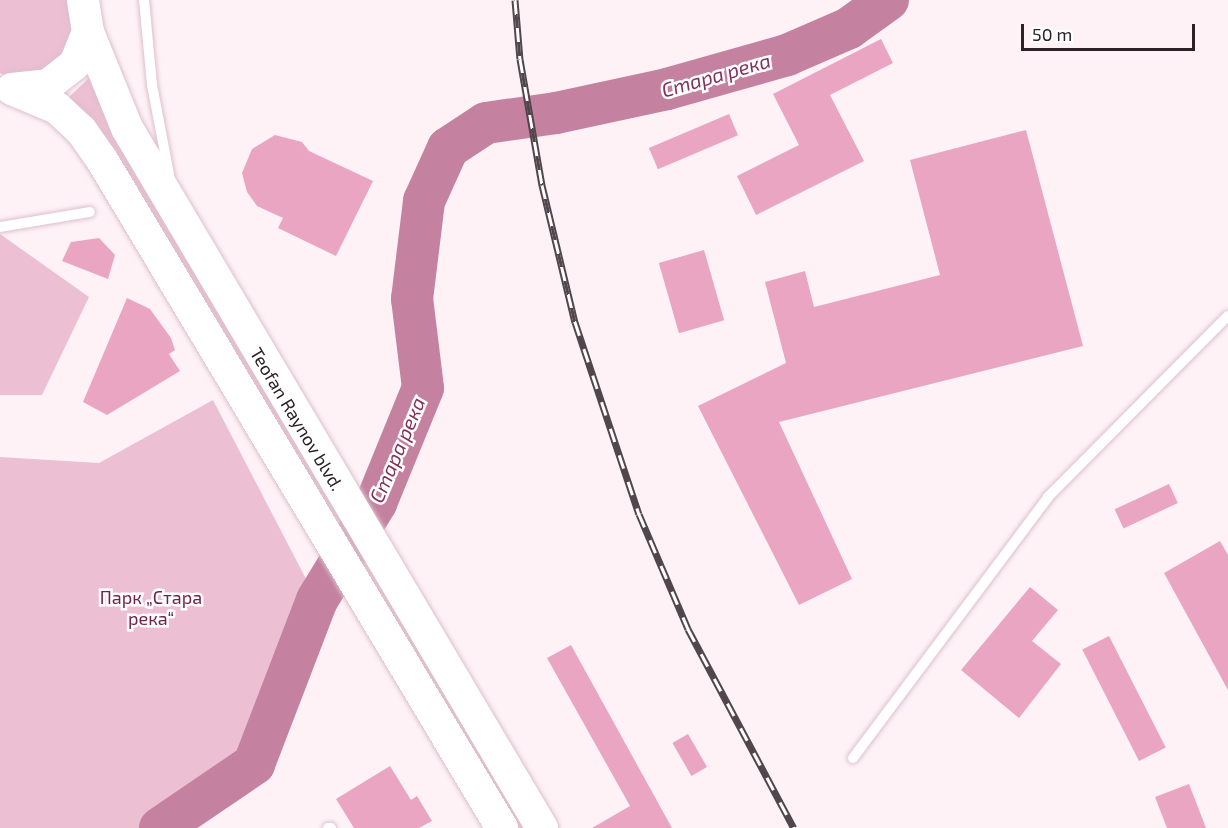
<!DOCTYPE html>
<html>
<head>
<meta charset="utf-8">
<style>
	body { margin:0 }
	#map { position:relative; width:1228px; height:828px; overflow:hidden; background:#fef2f7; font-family:"Exo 2",sans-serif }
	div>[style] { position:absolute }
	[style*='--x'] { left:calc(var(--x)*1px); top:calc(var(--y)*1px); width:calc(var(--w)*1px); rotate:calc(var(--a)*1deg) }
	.green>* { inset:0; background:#ecbfd2 }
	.river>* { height:42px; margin:-21px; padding:0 21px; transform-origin:21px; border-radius:21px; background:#c482a0 }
	.building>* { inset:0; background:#eaa5c3; transform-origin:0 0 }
	.roads { filter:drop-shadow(0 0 2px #ddbfcc) drop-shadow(0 0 2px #ddbfcc) }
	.service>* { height:10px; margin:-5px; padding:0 5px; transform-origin:5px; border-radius:5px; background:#fff }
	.primary>* { height:32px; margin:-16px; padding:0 16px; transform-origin:16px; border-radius:16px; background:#fff }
	.rail>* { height:7px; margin-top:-3.5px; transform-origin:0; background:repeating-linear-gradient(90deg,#fff 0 14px,#51464b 0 28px); box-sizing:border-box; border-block:2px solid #51464b }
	span { translate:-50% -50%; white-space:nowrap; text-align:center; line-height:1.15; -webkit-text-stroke:5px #fff; paint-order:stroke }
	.street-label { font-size:18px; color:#2c2126 }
	.park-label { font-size:18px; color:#71224c }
	.water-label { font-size:20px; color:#81315a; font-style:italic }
	.scale { position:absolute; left:1021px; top:24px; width:174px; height:27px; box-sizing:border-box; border:3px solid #2c2126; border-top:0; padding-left:8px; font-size:18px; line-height:21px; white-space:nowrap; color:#2c2126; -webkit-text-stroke:4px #fff; paint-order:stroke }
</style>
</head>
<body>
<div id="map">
	<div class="green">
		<i style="clip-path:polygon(0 0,70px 0,76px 19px,69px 52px,45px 74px,12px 78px,0 73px)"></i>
		<i style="clip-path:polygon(93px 74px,107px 121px,528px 828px,516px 828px,68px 98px)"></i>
		<i style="clip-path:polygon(0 234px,89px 297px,42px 395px,0 395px)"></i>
		<i style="clip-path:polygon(213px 400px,317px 600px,254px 764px,160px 828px,0 828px,0 457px,99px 463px)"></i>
	</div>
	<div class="river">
		<i style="--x:160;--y:828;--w:114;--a:-34.2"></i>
		<i style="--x:254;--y:764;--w:176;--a:-69"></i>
		<i style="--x:317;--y:600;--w:114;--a:-58.7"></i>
		<i style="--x:376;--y:503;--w:124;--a:-67.8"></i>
		<i style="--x:423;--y:388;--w:90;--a:-97"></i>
		<i style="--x:412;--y:299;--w:99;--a:-83"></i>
		<i style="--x:424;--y:201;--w:58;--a:-65.6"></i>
		<i style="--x:448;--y:148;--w:45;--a:-33.3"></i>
		<i style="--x:486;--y:123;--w:71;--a:-8.1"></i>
		<i style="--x:556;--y:113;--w:114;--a:-12.2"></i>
		<i style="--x:667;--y:89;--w:125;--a:-15.8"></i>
		<i style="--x:787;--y:55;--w:68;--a:-23.5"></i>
		<i style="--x:849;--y:28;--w:48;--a:-35.7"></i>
	</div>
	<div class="building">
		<i style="clip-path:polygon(881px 39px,893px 63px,830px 95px,864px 161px,756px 215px,737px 176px,799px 145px,773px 94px)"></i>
		<i style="left:729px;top:114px;width:23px;height:87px;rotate:67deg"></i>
		<i style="clip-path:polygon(1026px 130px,1083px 346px,779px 422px,852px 579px,799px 605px,698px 406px,786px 363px,765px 282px,805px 271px,814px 307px,940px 275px,910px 160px)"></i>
		<i style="clip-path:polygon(275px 135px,302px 142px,309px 151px,373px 181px,336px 256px,278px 228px,283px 218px,257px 206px,247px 192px,242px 173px,252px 149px)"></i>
		<i style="clip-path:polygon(99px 238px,115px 255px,108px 279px,62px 261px,71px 242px)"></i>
		<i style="left:704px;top:250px;width:73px;height:47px;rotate:74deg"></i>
		<i style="clip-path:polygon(127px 298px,150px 309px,171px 338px,175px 350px,169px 354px,180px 371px,107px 415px,83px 402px)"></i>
		<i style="left:1169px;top:484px;width:21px;height:60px;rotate:65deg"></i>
		<i style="clip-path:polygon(1220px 541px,1228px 555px,1228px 690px,1164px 573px)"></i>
		<i style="clip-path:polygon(1030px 587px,1058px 610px,1032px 641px,1061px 664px,1019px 718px,961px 670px)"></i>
		<i style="left:1109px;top:636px;width:125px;height:30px;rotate:63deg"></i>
		<i style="clip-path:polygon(571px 645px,672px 828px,592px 828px,630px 806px,547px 658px)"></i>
		<i style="left:688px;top:734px;width:38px;height:18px;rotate:60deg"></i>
		<i style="clip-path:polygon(390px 766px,411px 800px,417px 796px,432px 821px,419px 828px,354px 828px,336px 799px)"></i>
		<i style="clip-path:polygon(1189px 784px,1206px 828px,1167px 828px,1155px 797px)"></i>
	</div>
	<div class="roads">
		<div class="service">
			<i style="--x:144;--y:0;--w:85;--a:84.6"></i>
			<i style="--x:152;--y:85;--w:96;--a:79.2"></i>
			<i style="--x:0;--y:227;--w:91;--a:-9.5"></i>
			<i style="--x:853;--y:758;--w:326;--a:-53.2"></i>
			<i style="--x:1048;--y:497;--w:255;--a:-45.2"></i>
			<i style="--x:328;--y:828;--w:3;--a:0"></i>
		</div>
		<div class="primary">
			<i style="--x:88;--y:32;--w:104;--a:67.9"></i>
			<i style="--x:127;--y:128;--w:814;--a:59.34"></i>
			<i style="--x:12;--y:89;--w:36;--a:-6"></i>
			<i style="--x:48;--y:85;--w:34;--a:-38"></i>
			<i style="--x:75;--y:64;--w:35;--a:-68"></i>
			<i style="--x:88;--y:32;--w:32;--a:-99"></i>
			<i style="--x:14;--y:90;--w:47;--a:22.7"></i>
			<i style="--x:57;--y:108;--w:33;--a:43"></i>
			<i style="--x:81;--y:130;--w:37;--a:55"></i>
			<i style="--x:102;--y:160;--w:779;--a:59.09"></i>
		</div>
	</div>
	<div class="rail">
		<i style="--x:515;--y:0;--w:59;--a:85.2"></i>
		<i style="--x:520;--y:59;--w:128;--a:80.1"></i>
		<i style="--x:542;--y:185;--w:141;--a:76.5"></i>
		<i style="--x:575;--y:322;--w:202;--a:71.6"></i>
		<i style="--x:639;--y:514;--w:125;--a:66.9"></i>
		<i style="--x:688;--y:629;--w:225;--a:62"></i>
	</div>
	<div class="street-label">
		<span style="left:297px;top:419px;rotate:59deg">Teofan Raynov blvd.</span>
	</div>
	<div class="park-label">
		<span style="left:151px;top:608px">Парк „Стара<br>река“</span>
	</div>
	<div class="water-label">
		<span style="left:716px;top:75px;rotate:-16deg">Стара река</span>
		<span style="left:397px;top:450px;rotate:-67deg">Стара река</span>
	</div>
	<div class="scale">50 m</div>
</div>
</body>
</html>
